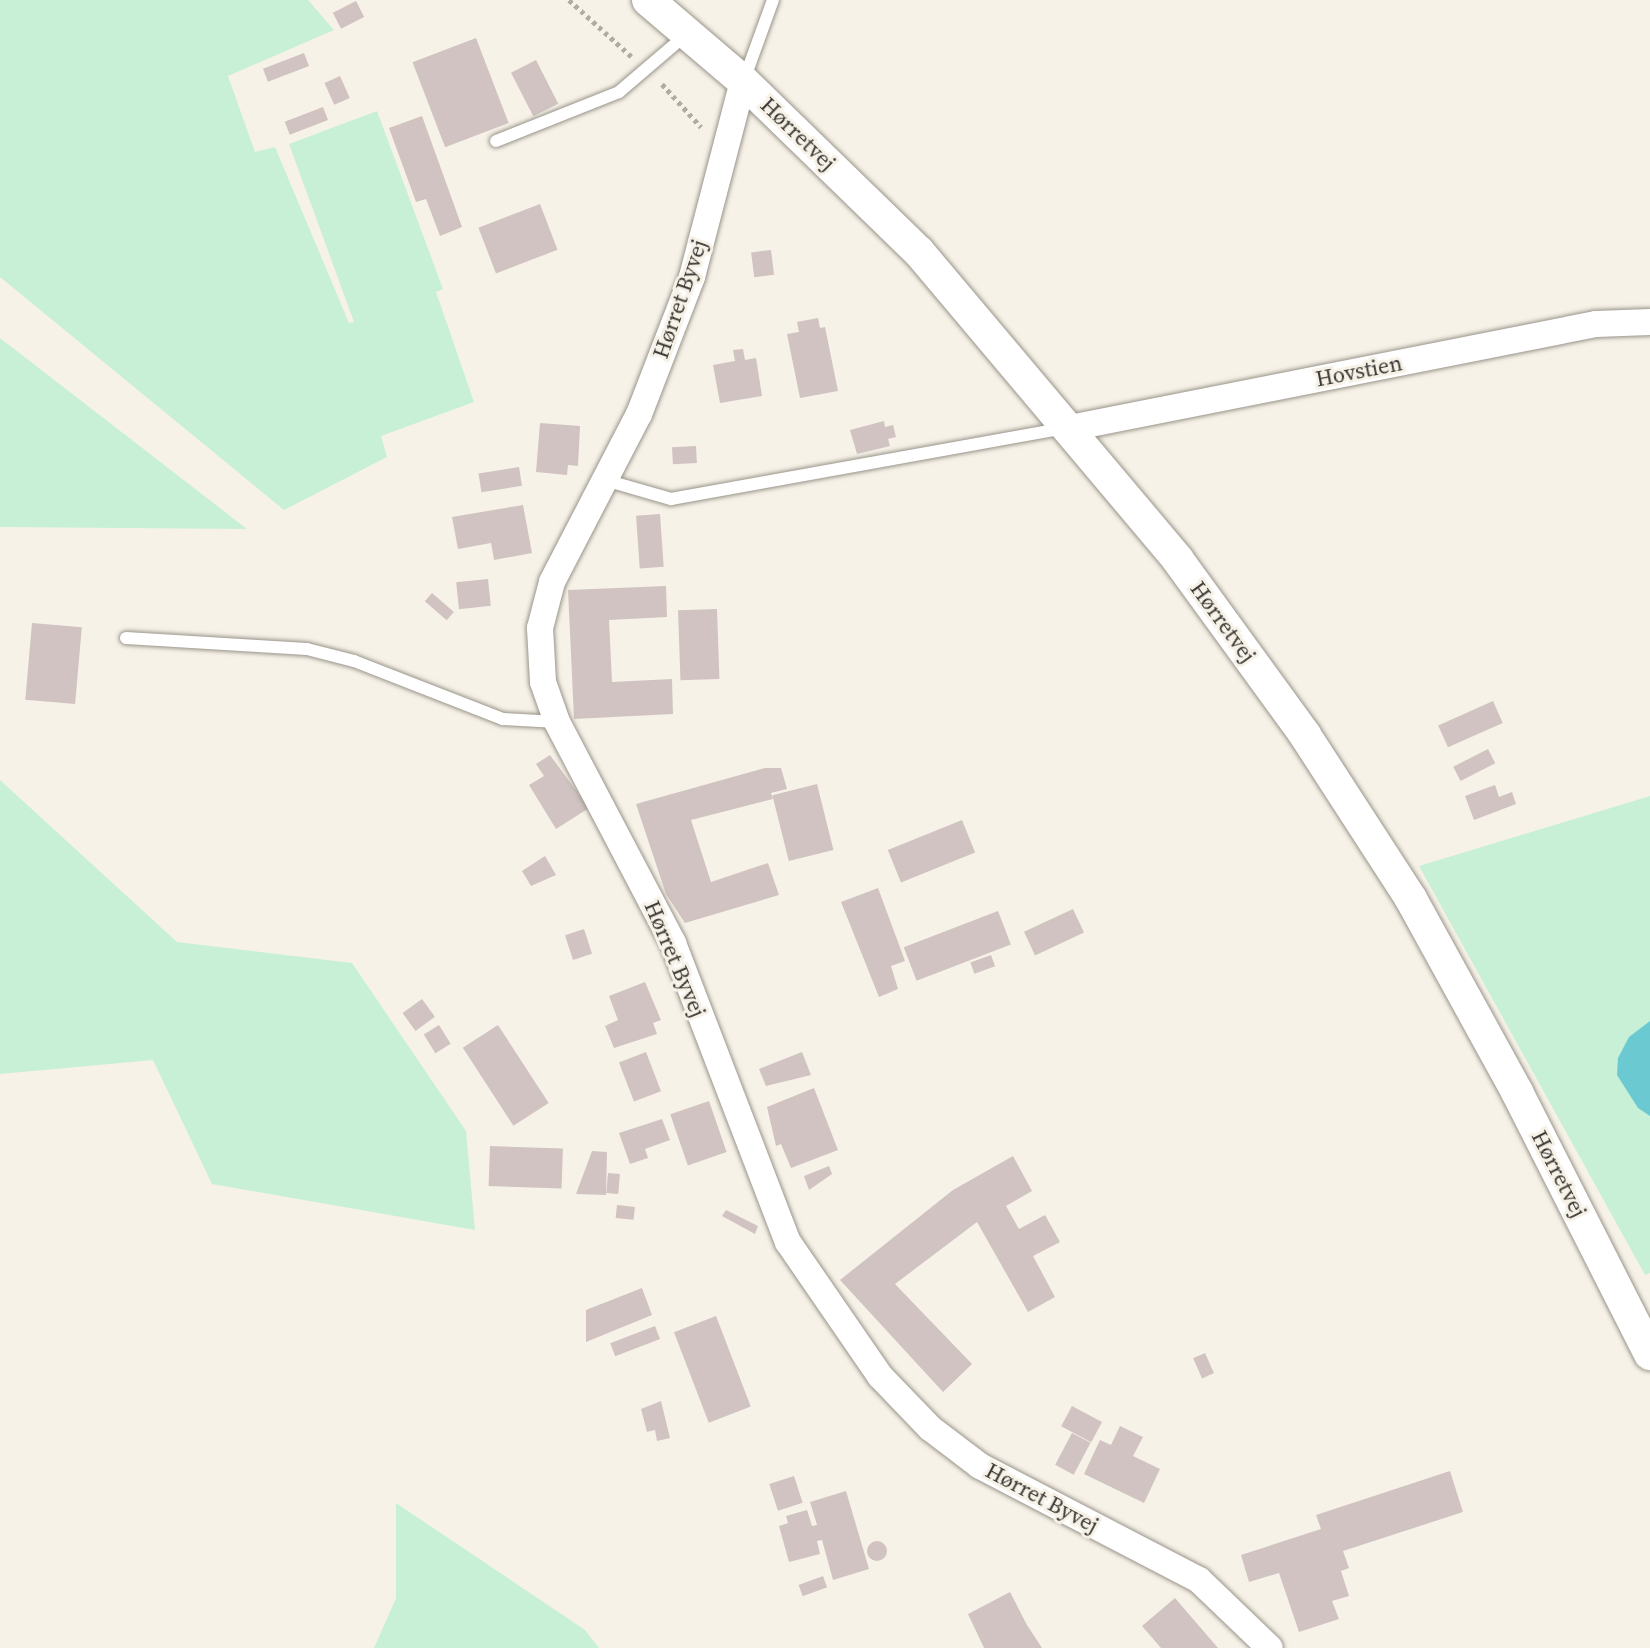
<!DOCTYPE html>
<html>
<head>
<meta charset="utf-8">
<style>
	body { margin:0 }
	#map { position:relative; width:1650px; height:1648px; overflow:hidden; background:#f7f2e8; font-family:"Source Serif 4",serif }
	div>[style] { position:absolute }
	[style*='--x'] { left:calc(var(--x)*1px); top:calc(var(--y)*1px); width:calc(var(--w)*1px); rotate:calc(var(--a)*1deg) }
	.green>* { inset:0; background:#c7f0d7 }
	.water>* { inset:0; background:#6bcad1 }
	.building>* { inset:0; background:#d0c3c1; transform-origin:0 0 }
	.round { border-radius:50% }
	.path>* { height:5px; margin-top:-2.5px; transform-origin:0; background:repeating-linear-gradient(90deg,#b0aca5 0 4px,transparent 0 8px) }
	.roads { filter:drop-shadow(0 0 2px #99948a) drop-shadow(0 0 2px #99948a) }
	.service>* { height:12px; margin:-6px; padding:0 6px; transform-origin:6px; border-radius:6px; background:#fff }
	.minor>* { height:26px; margin:-13px; padding:0 13px; transform-origin:13px; border-radius:13px; background:#fff }
	.tertiary>* { height:32px; margin:-16px; padding:0 16px; transform-origin:16px; border-radius:16px; background:#fff }
	span { translate:-50% -50%; white-space:nowrap; text-align:center; line-height:1.15; -webkit-text-stroke:6px #f7f2e8; paint-order:stroke }
	.street-label { font-size:22px; color:#3a3834 }
</style>
</head>
<body>
<div id="map">
	<div class="green">
		<i style="clip-path:polygon(0 0,308px 0,334px 30px,228px 76px,255px 152px,275px 147px,349px 323px,354px 322px,289px 144px,377px 111px,443px 289px,436px 292px,474px 402px,381px 436px,387px 457px,284px 510px,0 277px)"></i>
		<i style="clip-path:polygon(0 338px,247px 529px,0 527px)"></i>
		<i style="clip-path:polygon(0 780px,177px 942px,352px 963px,466px 1131px,475px 1230px,212px 1184px,153px 1060px,0 1074px)"></i>
		<i style="clip-path:polygon(1650px 796px,1650px 1273px,1645px 1275px,1419px 866px)"></i>
		<i style="clip-path:polygon(396px 1503px,585px 1630px,599px 1648px,374px 1648px,396px 1598px)"></i>
	</div>
	<div class="water">
		<i style="clip-path:polygon(1650px 1021px,1650px 1116px,1638px 1108px,1617px 1075px,1618px 1058px,1629px 1037px)"></i>
	</div>
	<div class="building">
		<i style="left:356px;top:1px;width:18px;height:26px;rotate:63deg"></i>
		<i style="left:476px;top:38px;width:91px;height:68px;rotate:69deg"></i>
		<i style="left:304px;top:53px;width:14px;height:44px;rotate:69deg"></i>
		<i style="left:536px;top:60px;width:49px;height:28px;rotate:63deg"></i>
		<i style="left:340px;top:76px;width:24px;height:17px;rotate:66deg"></i>
		<i style="left:323px;top:107px;width:14px;height:41px;rotate:69deg"></i>
		<i style="clip-path:polygon(422px 116px,462px 227px,440px 236px,426px 199px,416px 202px,389px 128px)"></i>
		<i style="left:540px;top:204px;width:49px;height:66px;rotate:69deg"></i>
		<i style="left:771px;top:250px;width:25px;height:20px;rotate:83deg"></i>
		<i style="clip-path:polygon(818px 318px,820px 328px,825px 327px,838px 391px,800px 398px,787px 334px,799px 332px,797px 322px)"></i>
		<i style="clip-path:polygon(743px 349px,745px 360px,756px 358px,762px 396px,720px 403px,713px 365px,735px 361px,733px 350px)"></i>
		<i style="clip-path:polygon(884px 421px,885px 427px,893px 425px,896px 437px,888px 439px,890px 446px,857px 454px,850px 430px)"></i>
		<i style="clip-path:polygon(540px 423px,580px 426px,578px 466px,568px 465px,567px 475px,536px 472px)"></i>
		<i style="left:696px;top:446px;width:17px;height:24px;rotate:87deg"></i>
		<i style="left:519px;top:467px;width:19px;height:41px;rotate:81deg"></i>
		<i style="clip-path:polygon(523px 505px,532px 553px,494px 560px,491px 543px,458px 549px,452px 517px)"></i>
		<i style="left:660px;top:514px;width:53px;height:24px;rotate:86deg"></i>
		<i style="left:488px;top:579px;width:27px;height:32px;rotate:84deg"></i>
		<i style="clip-path:polygon(666px 586px,667px 617px,609px 620px,612px 682px,672px 679px,673px 714px,574px 719px,568px 590px)"></i>
		<i style="left:432px;top:593px;width:29px;height:11px;rotate:41deg"></i>
		<i style="left:717px;top:609px;width:70px;height:39px;rotate:88deg"></i>
		<i style="left:32px;top:623px;width:50px;height:77px;rotate:5deg"></i>
		<i style="left:1493px;top:701px;width:24px;height:60px;rotate:66deg"></i>
		<i style="left:1488px;top:749px;width:16px;height:39px;rotate:63deg"></i>
		<i style="clip-path:polygon(550px 755px,589px 808px,556px 829px,529px 785px,544px 776px,536px 764px)"></i>
		<i style="clip-path:polygon(765px 768px,781px 768px,787px 789px,771px 793px,773px 799px,691px 820px,711px 882px,768px 863px,779px 895px,685px 923px,666px 894px,636px 804px)"></i>
		<i style="left:817px;top:784px;width:68px;height:46px;rotate:76deg"></i>
		<i style="clip-path:polygon(1495px 785px,1499px 797px,1512px 792px,1516px 804px,1474px 820px,1465px 796px)"></i>
		<i style="left:962px;top:820px;width:35px;height:80px;rotate:68deg"></i>
		<i style="clip-path:polygon(545px 856px,556px 875px,531px 886px,522px 871px)"></i>
		<i style="clip-path:polygon(878px 888px,905px 961px,891px 966px,898px 989px,879px 997px,841px 902px)"></i>
		<i style="left:1073px;top:909px;width:26px;height:54px;rotate:65deg"></i>
		<i style="left:998px;top:911px;width:36px;height:101px;rotate:69deg"></i>
		<i style="left:584px;top:929px;width:26px;height:20px;rotate:72deg"></i>
		<i style="left:991px;top:955px;width:12px;height:22px;rotate:70deg"></i>
		<i style="clip-path:polygon(645px 982px,661px 1020px,653px 1023px,657px 1034px,614px 1048px,605px 1026px,618px 1020px,609px 996px)"></i>
		<i style="left:422px;top:999px;width:22px;height:24px;rotate:54deg"></i>
		<i style="left:439px;top:1025px;width:22px;height:18px;rotate:58deg"></i>
		<i style="left:498px;top:1025px;width:93px;height:42px;rotate:57deg"></i>
		<i style="left:646px;top:1052px;width:42px;height:29px;rotate:69deg"></i>
		<i style="clip-path:polygon(802px 1052px,811px 1075px,766px 1086px,759px 1069px)"></i>
		<i style="clip-path:polygon(814px 1088px,838px 1150px,791px 1168px,781px 1144px,776px 1146px,767px 1107px)"></i>
		<i style="left:709px;top:1101px;width:54px;height:41px;rotate:71deg"></i>
		<i style="clip-path:polygon(662px 1119px,670px 1140px,645px 1149px,648px 1158px,630px 1164px,619px 1133px)"></i>
		<i style="left:490px;top:1146px;width:73px;height:40px;rotate:2deg"></i>
		<i style="clip-path:polygon(592px 1151px,607px 1152px,606px 1195px,576px 1194px)"></i>
		<i style="clip-path:polygon(1013px 1156px,1032px 1191px,1006px 1206px,1019px 1229px,1045px 1215px,1060px 1242px,1033px 1256px,1055px 1297px,1028px 1312px,977px 1222px,895px 1284px,972px 1364px,943px 1392px,840px 1280px,953px 1190px)"></i>
		<i style="clip-path:polygon(829px 1166px,832px 1174px,809px 1190px,804px 1176px)"></i>
		<i style="left:608px;top:1173px;width:12px;height:20px;rotate:5deg"></i>
		<i style="left:617px;top:1205px;width:18px;height:13px;rotate:6deg"></i>
		<i style="clip-path:polygon(726px 1210px,758px 1226px,755px 1234px,722px 1216px)"></i>
		<i style="clip-path:polygon(642px 1288px,652px 1315px,586px 1342px,586px 1310px)"></i>
		<i style="left:716px;top:1316px;width:97px;height:45px;rotate:69deg"></i>
		<i style="left:655px;top:1326px;width:14px;height:48px;rotate:69deg"></i>
		<i style="left:1205px;top:1353px;width:22px;height:13px;rotate:66deg"></i>
		<i style="clip-path:polygon(661px 1401px,670px 1438px,657px 1441px,655px 1430px,647px 1432px,641px 1409px)"></i>
		<i style="left:1072px;top:1406px;width:34px;height:23px;rotate:28deg"></i>
		<i style="clip-path:polygon(1120px 1426px,1143px 1437px,1133px 1456px,1160px 1469px,1144px 1503px,1084px 1474px,1100px 1440px,1111px 1445px)"></i>
		<i style="left:1072px;top:1433px;width:21px;height:36px;rotate:28deg"></i>
		<i style="clip-path:polygon(1450px 1471px,1463px 1512px,1343px 1551px,1349px 1568px,1341px 1571px,1349px 1596px,1332px 1601px,1339px 1619px,1299px 1632px,1279px 1573px,1249px 1582px,1241px 1555px,1321px 1529px,1316px 1515px)"></i>
		<i style="left:794px;top:1476px;width:28px;height:26px;rotate:72deg"></i>
		<i style="clip-path:polygon(846px 1491px,869px 1569px,833px 1580px,822px 1540px,817px 1541px,820px 1554px,789px 1562px,779px 1526px,788px 1523px,786px 1516px,807px 1510px,812px 1526px,817px 1525px,810px 1502px)"></i>
		<i class="round" style="left:867px;top:1541px;width:20px;height:20px"></i>
		<i style="left:823px;top:1576px;width:12px;height:26px;rotate:70deg"></i>
		<i style="clip-path:polygon(1010px 1592px,1027px 1625px,1042px 1648px,984px 1648px,968px 1614px)"></i>
		<i style="clip-path:polygon(1175px 1598px,1218px 1648px,1161px 1648px,1142px 1626px)"></i>
	</div>
	<div class="path">
		<i style="--x:569;--y:0;--w:84;--a:42.1"></i>
		<i style="--x:662;--y:84;--w:58;--a:47.8"></i>
	</div>
	<div class="roads">
		<div class="service">
			<i style="--x:744;--y:80;--w:85;--a:-70.1"></i>
			<i style="--x:496;--y:141;--w:132;--a:-21.7"></i>
			<i style="--x:619;--y:92;--w:89;--a:-40.5"></i>
			<i style="--x:605;--y:480;--w:69;--a:16.1"></i>
			<i style="--x:671;--y:499;--w:397;--a:-10.2"></i>
			<i style="--x:126;--y:638;--w:181;--a:3.5"></i>
			<i style="--x:307;--y:649;--w:49;--a:14.3"></i>
			<i style="--x:354;--y:661;--w:160;--a:21.3"></i>
			<i style="--x:503;--y:719;--w:54;--a:3.2"></i>
		</div>
		<div class="minor">
			<i style="--x:743;--y:81;--w:203;--a:104.6"></i>
			<i style="--x:692;--y:277;--w:147;--a:111.1"></i>
			<i style="--x:639;--y:414;--w:189;--a:117.4"></i>
			<i style="--x:552;--y:582;--w:48;--a:104.6"></i>
			<i style="--x:540;--y:628;--w:54;--a:86.8"></i>
			<i style="--x:543;--y:682;--w:42;--a:70.7"></i>
			<i style="--x:557;--y:722;--w:250;--a:62.3"></i>
			<i style="--x:673;--y:943;--w:320;--a:69"></i>
			<i style="--x:788;--y:1242;--w:163;--a:55.5"></i>
			<i style="--x:880;--y:1376;--w:72;--a:46.1"></i>
			<i style="--x:930;--y:1428;--w:63;--a:37.2"></i>
			<i style="--x:980;--y:1466;--w:247;--a:27.5"></i>
			<i style="--x:1199;--y:1580;--w:98;--a:43.8"></i>
			<i style="--x:1070;--y:428;--w:536;--a:-11.18"></i>
			<i style="--x:1596;--y:324;--w:54;--a:-2.1"></i>
		</div>
		<div class="tertiary">
			<i style="--x:648;--y:0;--w:125;--a:40.5"></i>
			<i style="--x:743;--y:81;--w:245;--a:44.2"></i>
			<i style="--x:919;--y:252;--w:402;--a:49.9"></i>
			<i style="--x:1178;--y:560;--w:216;--a:54"></i>
			<i style="--x:1305;--y:735;--w:195;--a:57.1"></i>
			<i style="--x:1411;--y:899;--w:220;--a:61.2"></i>
			<i style="--x:1517;--y:1092;--w:294;--a:63.1"></i>
		</div>
	</div>
	<div class="street-label">
		<span style="left:798px;top:134px;rotate:44deg">Hørretvej</span>
		<span style="left:680px;top:299px;rotate:-71deg">Hørret Byvej</span>
		<span style="left:1359px;top:371px;rotate:-11deg">Hovstien</span>
		<span style="left:1223px;top:622px;rotate:54deg">Hørretvej</span>
		<span style="left:675px;top:959px;rotate:67deg">Hørret Byvej</span>
		<span style="left:1559px;top:1174px;rotate:63deg">Hørretvej</span>
		<span style="left:1042px;top:1498px;rotate:28deg">Hørret Byvej</span>
	</div>
</div>
</body>
</html>
